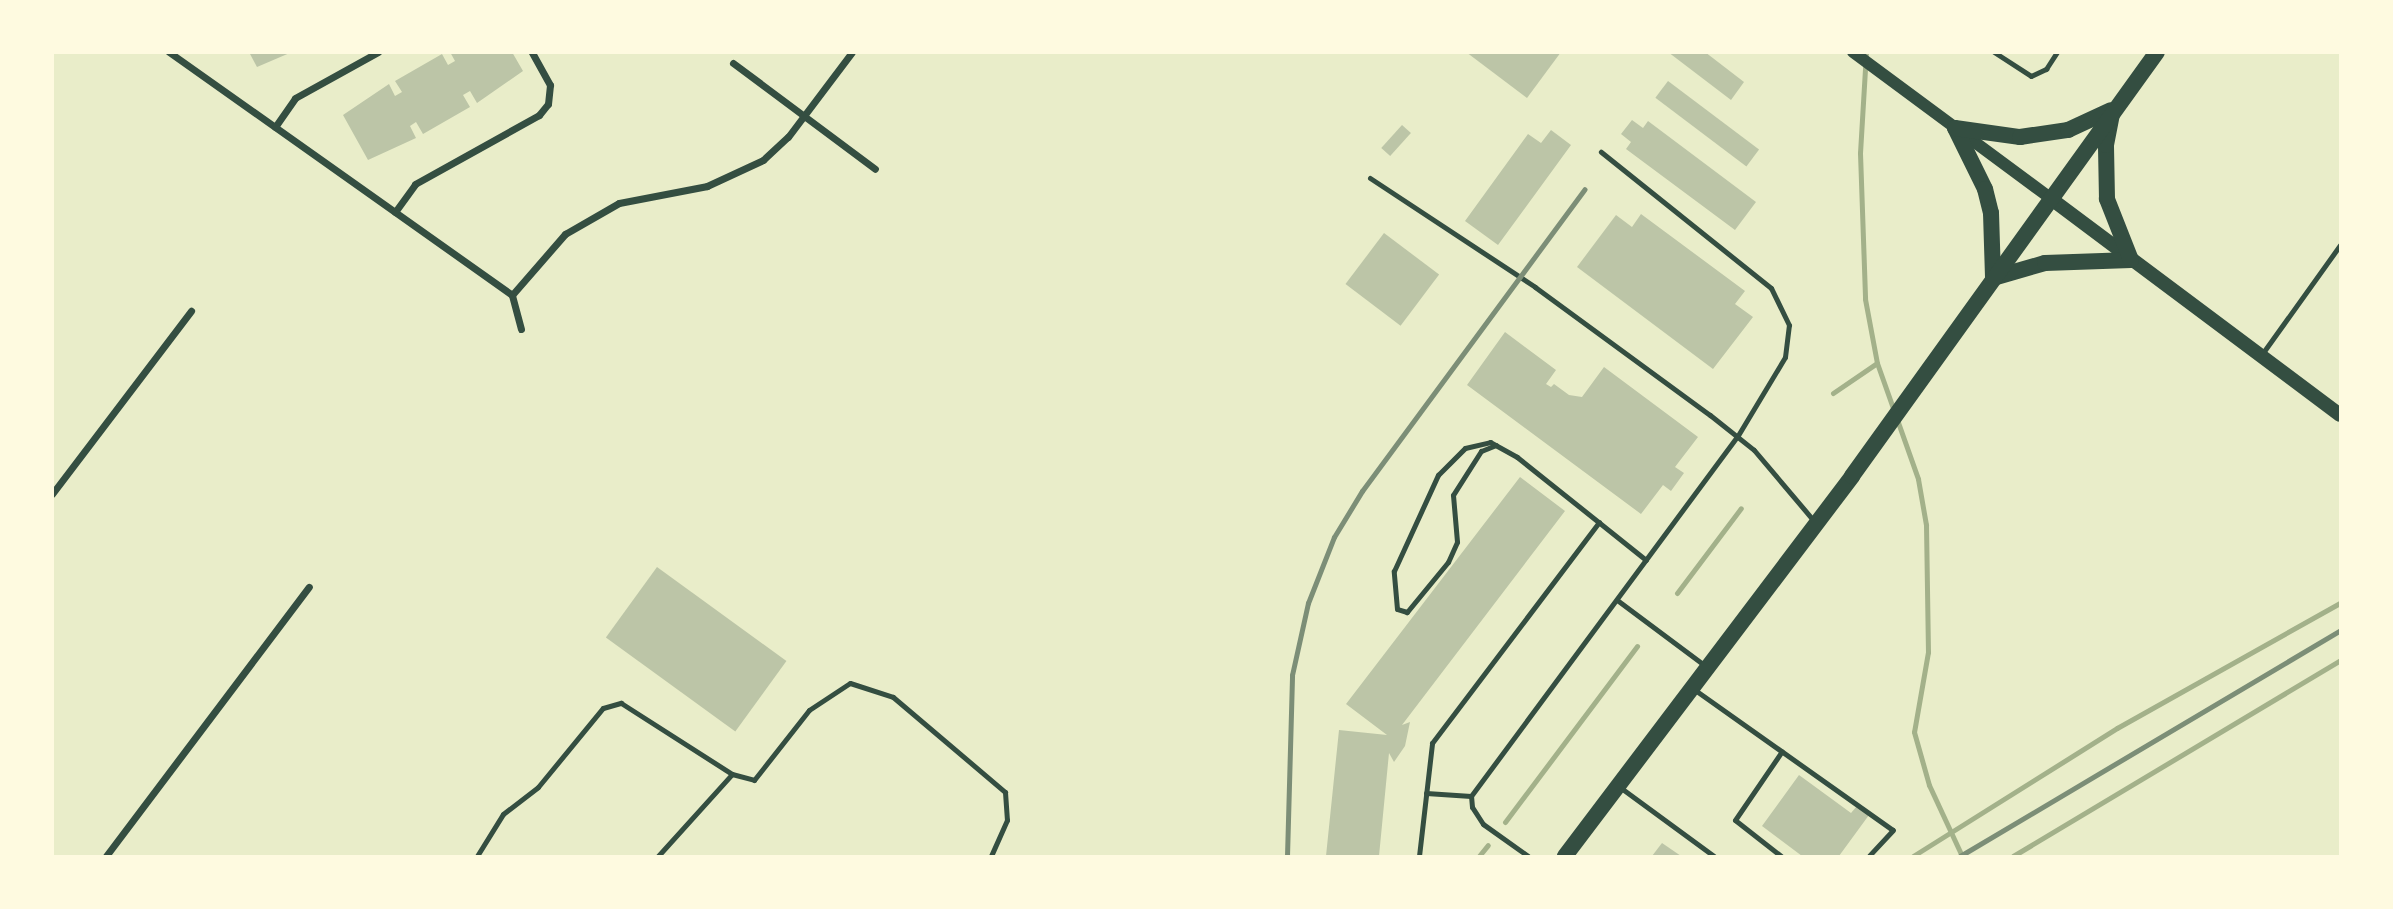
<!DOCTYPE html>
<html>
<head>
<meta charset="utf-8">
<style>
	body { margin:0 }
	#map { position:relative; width:2393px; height:909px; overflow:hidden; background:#e9edc9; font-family:"Public Sans",sans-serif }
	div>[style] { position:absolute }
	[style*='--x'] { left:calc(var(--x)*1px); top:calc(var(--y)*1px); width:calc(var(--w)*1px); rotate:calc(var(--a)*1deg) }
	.stream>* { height:5px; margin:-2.5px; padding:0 2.5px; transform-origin:2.5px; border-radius:2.5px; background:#a3b18a }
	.building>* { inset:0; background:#bcc5a7; transform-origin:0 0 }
	.service>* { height:5px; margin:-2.5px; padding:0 2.5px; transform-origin:2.5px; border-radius:2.5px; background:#344e41 }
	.minor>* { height:7px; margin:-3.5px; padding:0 3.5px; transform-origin:3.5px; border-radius:3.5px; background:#344e41 }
	.tertiary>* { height:12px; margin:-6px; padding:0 6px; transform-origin:6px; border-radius:6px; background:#344e41 }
	.secondary>* { height:14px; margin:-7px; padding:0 7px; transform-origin:7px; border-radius:7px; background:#344e41 }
	.primary>* { height:16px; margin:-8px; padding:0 8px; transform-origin:8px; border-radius:8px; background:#344e41 }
	.rail>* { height:5px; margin:-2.5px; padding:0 2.5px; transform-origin:2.5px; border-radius:2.5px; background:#7c8e77 }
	span { translate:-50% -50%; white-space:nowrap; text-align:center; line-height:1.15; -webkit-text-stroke:5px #fefae0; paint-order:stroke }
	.frame { position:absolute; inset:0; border:54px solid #fefae0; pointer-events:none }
</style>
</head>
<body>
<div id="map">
	<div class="stream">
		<i style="--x:1866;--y:52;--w:101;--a:93.4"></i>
		<i style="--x:1860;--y:153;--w:146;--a:88"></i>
		<i style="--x:1865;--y:299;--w:65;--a:79.4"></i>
		<i style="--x:1877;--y:363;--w:123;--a:70.5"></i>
		<i style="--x:1918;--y:479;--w:47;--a:80.1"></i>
		<i style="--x:1926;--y:525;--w:127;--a:89.1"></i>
		<i style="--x:1928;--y:652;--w:81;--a:99.9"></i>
		<i style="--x:1914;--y:732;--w:55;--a:74.2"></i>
		<i style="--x:1929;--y:785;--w:78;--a:65.1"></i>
		<i style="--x:1833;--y:393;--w:53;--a:-34.3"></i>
		<i style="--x:1677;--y:593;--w:106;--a:-53"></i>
		<i style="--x:1505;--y:822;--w:220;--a:-53.1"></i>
		<i style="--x:1479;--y:856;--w:14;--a:-51"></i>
		<i style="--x:1913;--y:856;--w:241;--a:-32.1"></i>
		<i style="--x:2117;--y:728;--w:256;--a:-29.3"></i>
		<i style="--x:2013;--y:856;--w:381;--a:-30.9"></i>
	</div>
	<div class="building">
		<i style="clip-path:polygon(249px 52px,292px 52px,257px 67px)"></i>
		<i style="clip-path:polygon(450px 52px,512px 52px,523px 71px,477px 103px,470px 91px,463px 95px,470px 107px,423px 134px,416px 122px,410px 126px,416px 138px,368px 160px,343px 115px,389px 84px,395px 96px,402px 92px,395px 81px,442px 54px,448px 65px,455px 61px)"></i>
		<i style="clip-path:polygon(1466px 52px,1561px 52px,1527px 98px)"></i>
		<i style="clip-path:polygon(1668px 52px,1705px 52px,1744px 82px,1731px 100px)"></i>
		<i style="left:1668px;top:81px;width:114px;height:21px;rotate:37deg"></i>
		<i style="clip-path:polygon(1632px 120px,1643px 128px,1648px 121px,1756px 202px,1735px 230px,1626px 149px,1631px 142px,1621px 134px)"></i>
		<i style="left:1402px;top:125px;width:12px;height:31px;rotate:42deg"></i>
		<i style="clip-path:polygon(1551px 130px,1571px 145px,1498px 245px,1465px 221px,1528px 134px,1541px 143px)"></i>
		<i style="clip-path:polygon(1641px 214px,1745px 291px,1735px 304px,1753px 317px,1713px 369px,1577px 267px,1616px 215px,1632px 227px)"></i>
		<i style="left:1384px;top:233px;width:69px;height:64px;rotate:37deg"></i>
		<i style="clip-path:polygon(1505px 332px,1556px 370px,1546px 384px,1551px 387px,1554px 384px,1569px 395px,1582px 397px,1604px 367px,1698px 437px,1675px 467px,1684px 473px,1671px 491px,1663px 485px,1641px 514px,1467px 385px)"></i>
		<i style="clip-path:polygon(1520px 477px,1565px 511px,1402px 725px,1410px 722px,1405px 746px,1394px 762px,1389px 753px,1379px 856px,1326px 856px,1339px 730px,1387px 735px,1346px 704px)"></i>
		<i style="left:657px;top:567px;width:160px;height:87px;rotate:36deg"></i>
		<i style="clip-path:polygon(1799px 775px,1851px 813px,1857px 806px,1869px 815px,1839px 856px,1802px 856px,1762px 826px)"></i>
		<i style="clip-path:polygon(1662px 843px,1681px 856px,1652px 856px)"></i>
	</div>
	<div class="service">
		<i style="--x:1994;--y:52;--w:44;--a:33"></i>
		<i style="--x:2031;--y:76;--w:17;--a:-25"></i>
		<i style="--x:2046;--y:69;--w:20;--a:-57"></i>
		<i style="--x:1370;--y:178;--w:198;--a:33.4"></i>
		<i style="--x:1535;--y:287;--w:217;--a:36.2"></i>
		<i style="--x:1710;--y:415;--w:56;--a:38.5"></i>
		<i style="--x:1754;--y:450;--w:93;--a:49.8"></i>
		<i style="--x:2262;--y:354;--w:134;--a:-54.4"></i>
		<i style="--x:1496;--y:445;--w:16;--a:158"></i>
		<i style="--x:1481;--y:451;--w:52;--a:122.5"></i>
		<i style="--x:1453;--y:495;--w:47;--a:85.1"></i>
		<i style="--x:1457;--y:542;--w:22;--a:114"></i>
		<i style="--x:1448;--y:562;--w:65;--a:129.4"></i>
		<i style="--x:1407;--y:612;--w:10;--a:-163"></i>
		<i style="--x:1397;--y:609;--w:38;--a:-95"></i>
		<i style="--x:1394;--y:571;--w:106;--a:-65.4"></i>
		<i style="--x:1438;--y:475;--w:38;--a:-45"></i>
		<i style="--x:1465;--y:448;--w:26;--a:-13"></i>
		<i style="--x:1490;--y:442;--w:31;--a:29"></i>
		<i style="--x:1517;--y:457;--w:165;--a:38.6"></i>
		<i style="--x:1617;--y:600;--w:112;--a:36.7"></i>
		<i style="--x:1695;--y:690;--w:242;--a:35.3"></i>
		<i style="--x:1893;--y:830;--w:35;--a:133"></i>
		<i style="--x:1621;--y:788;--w:115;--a:36.2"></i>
		<i style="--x:1426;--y:793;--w:45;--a:3.8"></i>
		<i style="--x:477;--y:856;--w:49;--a:-58.2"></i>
		<i style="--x:503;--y:814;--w:44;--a:-37.6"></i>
		<i style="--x:538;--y:787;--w:102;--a:-50.6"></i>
		<i style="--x:603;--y:708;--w:19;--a:-16"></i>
		<i style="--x:621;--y:703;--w:132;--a:32.6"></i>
		<i style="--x:732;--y:774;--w:23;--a:15"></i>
		<i style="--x:754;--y:780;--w:89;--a:-51.8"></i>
		<i style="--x:809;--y:710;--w:49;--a:-33.4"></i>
		<i style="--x:850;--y:683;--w:45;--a:18"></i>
		<i style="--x:893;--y:697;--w:147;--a:40.3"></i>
		<i style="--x:1005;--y:792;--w:28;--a:86"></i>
		<i style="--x:1007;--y:820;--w:39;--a:114"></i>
		<i style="--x:658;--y:856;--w:110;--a:-47.9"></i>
		<i style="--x:1419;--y:856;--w:114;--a:-83.4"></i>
		<i style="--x:1432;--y:743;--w:277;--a:-52.9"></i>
		<i style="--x:1528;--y:856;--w:55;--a:-144.6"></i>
		<i style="--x:1483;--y:824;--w:20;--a:-123"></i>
		<i style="--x:1472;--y:807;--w:11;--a:-95"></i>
		<i style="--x:1471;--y:796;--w:447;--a:-53.5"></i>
		<i style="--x:1737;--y:437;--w:93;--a:-59"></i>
		<i style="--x:1785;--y:357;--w:32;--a:-83"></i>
		<i style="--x:1789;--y:325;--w:41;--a:-115.9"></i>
		<i style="--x:1771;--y:288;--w:218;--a:-141.3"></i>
		<i style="--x:1781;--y:856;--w:58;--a:-142"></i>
		<i style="--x:1735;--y:820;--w:83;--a:-55.7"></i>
	</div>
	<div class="minor">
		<i style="--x:169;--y:52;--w:420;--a:35.3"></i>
		<i style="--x:733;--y:63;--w:177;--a:36.7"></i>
		<i style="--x:275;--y:127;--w:35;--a:-55"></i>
		<i style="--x:295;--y:98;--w:95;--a:-29"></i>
		<i style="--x:395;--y:212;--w:34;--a:-54"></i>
		<i style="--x:415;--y:184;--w:142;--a:-29.1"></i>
		<i style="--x:539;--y:115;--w:14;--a:-51"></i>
		<i style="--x:548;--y:104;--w:19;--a:-84"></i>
		<i style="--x:550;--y:85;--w:38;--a:-119"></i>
		<i style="--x:521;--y:329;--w:35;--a:-105"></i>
		<i style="--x:512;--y:295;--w:81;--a:-49"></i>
		<i style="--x:565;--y:234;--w:62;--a:-29.9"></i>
		<i style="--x:619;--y:203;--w:90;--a:-10.9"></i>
		<i style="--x:707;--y:186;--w:62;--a:-24.9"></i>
		<i style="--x:763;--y:160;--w:34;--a:-43"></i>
		<i style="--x:788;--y:137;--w:106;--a:-53"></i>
		<i style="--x:52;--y:494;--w:230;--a:-52.8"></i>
		<i style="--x:106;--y:856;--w:337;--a:-53"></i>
	</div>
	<div class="tertiary">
		<i style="--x:1853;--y:52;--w:245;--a:36.5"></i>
	</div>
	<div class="secondary">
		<i style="--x:2050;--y:198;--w:362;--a:36.8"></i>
	</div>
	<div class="primary">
		<i style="--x:1955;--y:128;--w:68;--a:63.8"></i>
		<i style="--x:1985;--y:189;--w:25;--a:76"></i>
		<i style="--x:1991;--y:213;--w:65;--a:88.2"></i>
		<i style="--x:1993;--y:278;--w:54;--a:-16.1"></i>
		<i style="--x:2045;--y:263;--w:86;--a:-2"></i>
		<i style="--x:2131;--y:260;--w:66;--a:-111.5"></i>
		<i style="--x:2107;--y:199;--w:54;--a:-91.1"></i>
		<i style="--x:2106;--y:145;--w:31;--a:-79"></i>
		<i style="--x:1955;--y:128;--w:66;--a:7.9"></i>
		<i style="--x:2020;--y:137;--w:49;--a:-8.3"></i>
		<i style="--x:2068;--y:130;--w:47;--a:-24.9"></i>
		<i style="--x:1565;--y:856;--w:476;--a:-52.9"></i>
		<i style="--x:1852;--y:476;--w:522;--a:-54.27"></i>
	</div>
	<div class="rail">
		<i style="--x:1287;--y:856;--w:181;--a:-88.4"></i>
		<i style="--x:1292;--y:675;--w:74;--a:-77.5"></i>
		<i style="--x:1308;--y:603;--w:71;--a:-68.5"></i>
		<i style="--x:1334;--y:537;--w:54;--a:-58.7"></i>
		<i style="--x:1362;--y:491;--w:375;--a:-53.6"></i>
		<i style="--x:1960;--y:856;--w:442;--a:-30.7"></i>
	</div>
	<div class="frame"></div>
</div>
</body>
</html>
